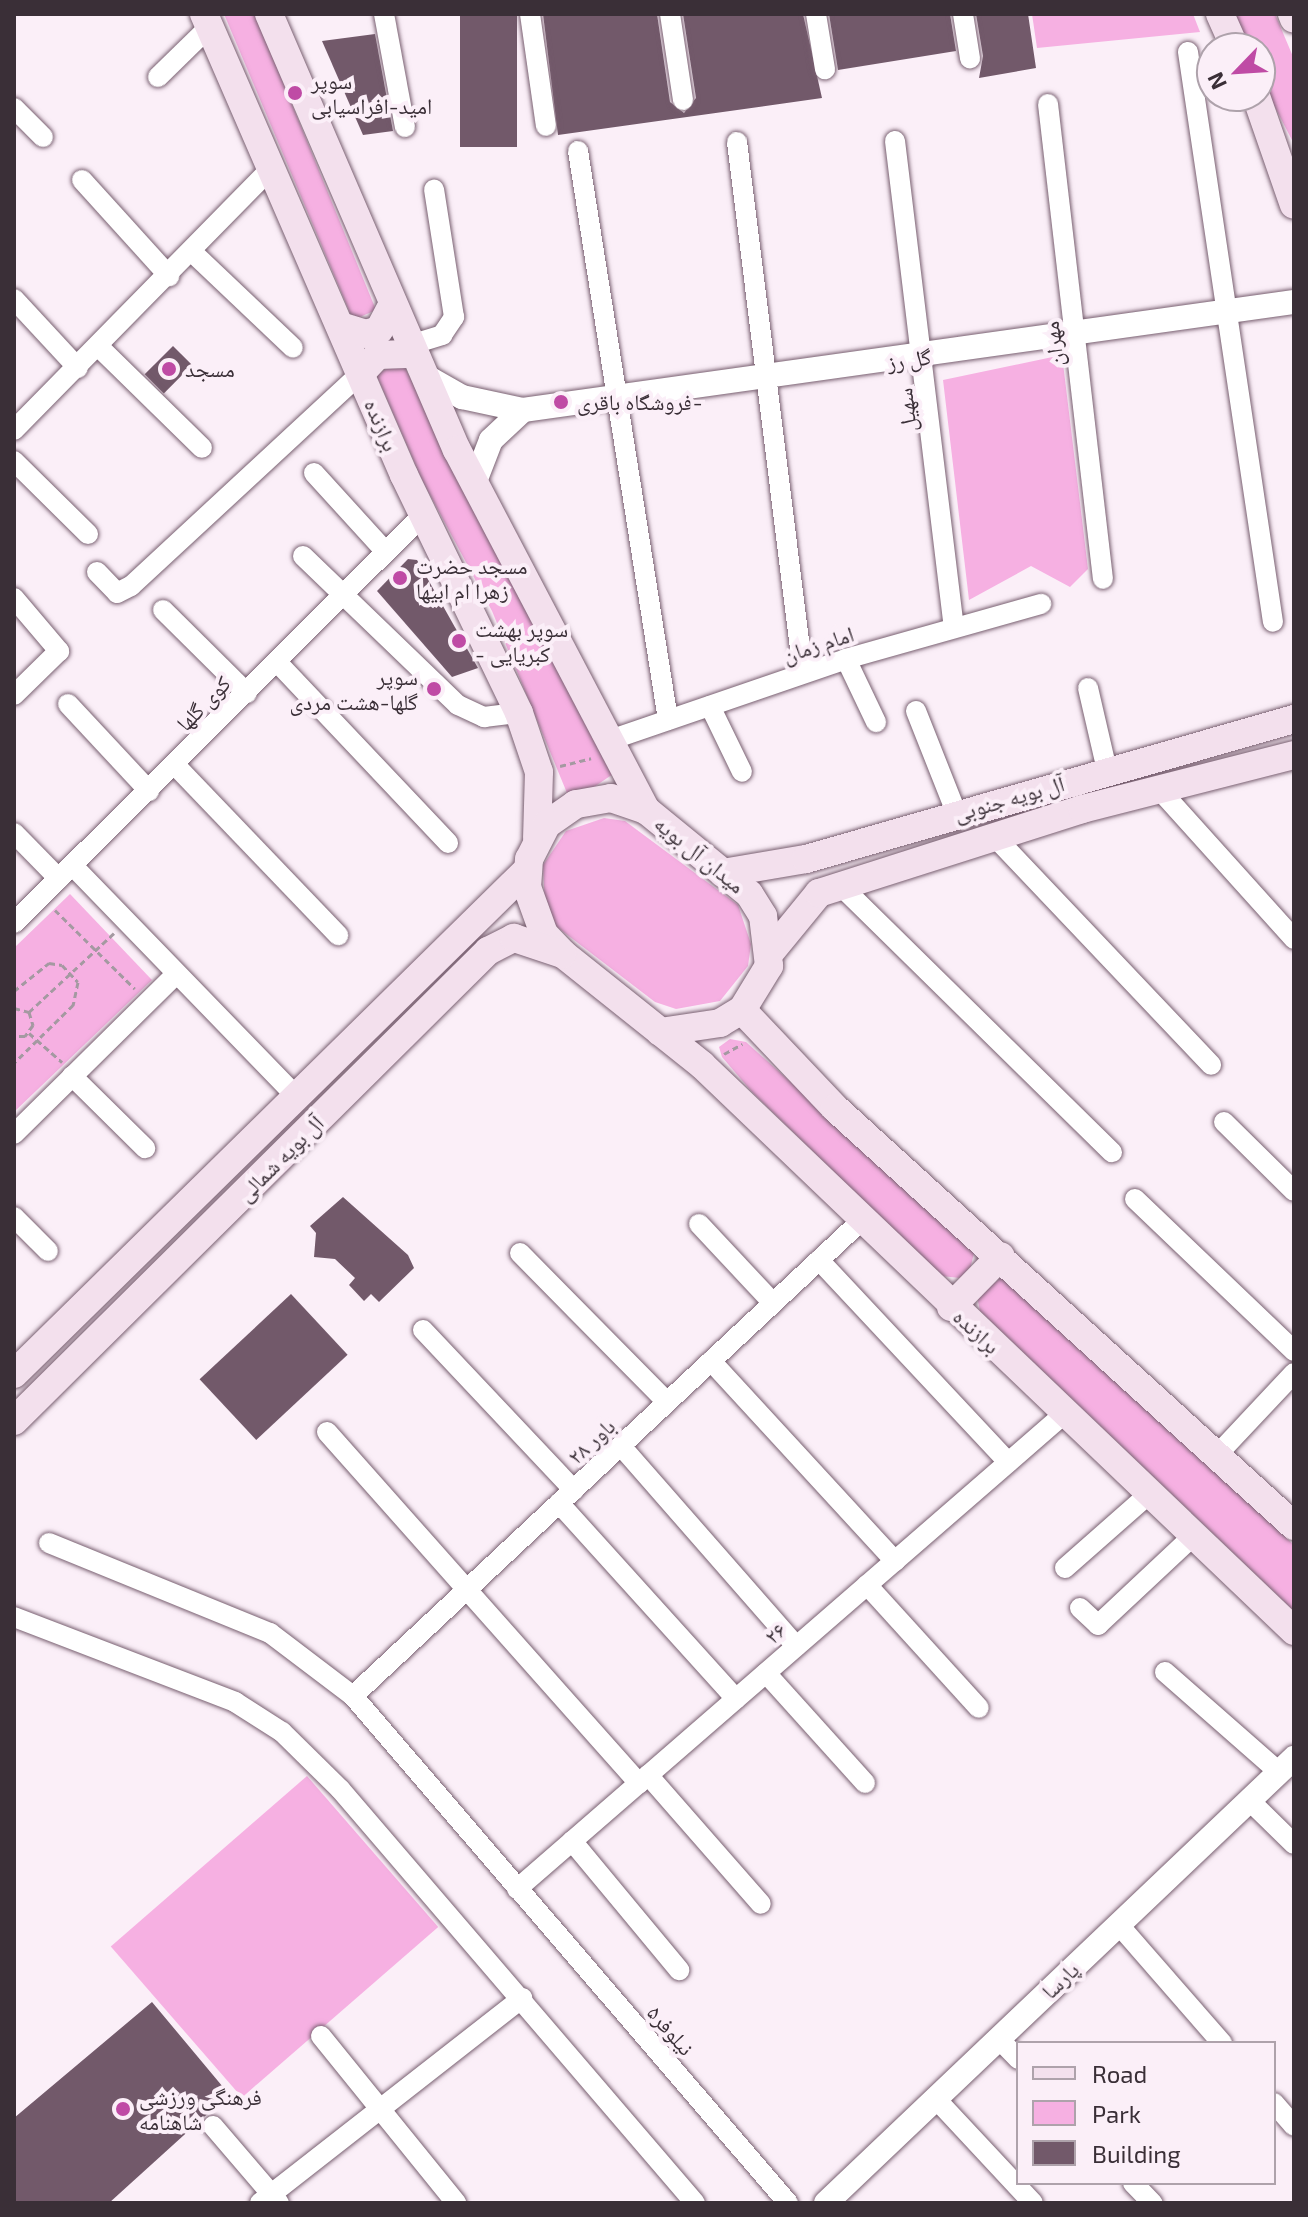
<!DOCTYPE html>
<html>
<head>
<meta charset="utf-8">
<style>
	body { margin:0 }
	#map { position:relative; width:1308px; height:2217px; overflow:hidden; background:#fbeff8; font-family:"Exo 2","Noto Naskh Arabic",sans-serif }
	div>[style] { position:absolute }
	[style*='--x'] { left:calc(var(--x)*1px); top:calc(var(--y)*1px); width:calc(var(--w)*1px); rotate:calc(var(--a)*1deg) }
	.green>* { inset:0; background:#f6b0e2; transform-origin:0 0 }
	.building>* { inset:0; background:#72596a; transform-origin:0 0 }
	.path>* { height:3px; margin-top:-1.5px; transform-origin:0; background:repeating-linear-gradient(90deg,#a499a1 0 6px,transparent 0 10px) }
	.roads { filter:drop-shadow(0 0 2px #785f70) drop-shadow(0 0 2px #785f70) }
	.minor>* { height:20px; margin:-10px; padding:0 10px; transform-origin:10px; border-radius:10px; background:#fff }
	.tertiary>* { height:24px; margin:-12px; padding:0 12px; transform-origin:12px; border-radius:12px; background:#fff }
	.secondary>* { height:28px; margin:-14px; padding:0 14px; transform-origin:14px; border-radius:14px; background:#f3e0ed }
	.dots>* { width:22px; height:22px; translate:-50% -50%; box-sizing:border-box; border:4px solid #fbeff8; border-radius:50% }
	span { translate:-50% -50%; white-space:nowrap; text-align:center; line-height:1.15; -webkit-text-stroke:8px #fbeff8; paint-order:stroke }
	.poi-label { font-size:22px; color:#3a2f37 }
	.left { translate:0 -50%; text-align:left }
	.right { translate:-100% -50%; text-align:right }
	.street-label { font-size:22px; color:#3a2f37 }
	.frame { position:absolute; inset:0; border:16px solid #3a2f37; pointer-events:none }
	.legend { position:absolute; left:1016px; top:2041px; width:260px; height:144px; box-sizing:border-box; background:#fbeff8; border:2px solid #aea2ab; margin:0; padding:10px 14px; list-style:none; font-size:24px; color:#3a2f37 }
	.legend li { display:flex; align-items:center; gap:16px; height:40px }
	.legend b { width:40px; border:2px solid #aea2ab }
	.north { position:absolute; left:1196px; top:32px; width:80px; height:80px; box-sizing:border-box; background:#fbeff8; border:2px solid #aea2ab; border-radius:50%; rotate:245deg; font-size:22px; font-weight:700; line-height:32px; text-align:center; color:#3a2f37 }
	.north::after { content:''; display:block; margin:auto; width:28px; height:36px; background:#bf4ba5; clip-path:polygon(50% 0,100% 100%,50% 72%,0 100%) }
</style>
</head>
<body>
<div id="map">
	<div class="green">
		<i style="clip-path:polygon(224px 14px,255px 14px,376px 310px,353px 320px)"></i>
		<i style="clip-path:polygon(1032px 14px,1193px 14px,1200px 32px,1037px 48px)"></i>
		<i style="clip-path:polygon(1232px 14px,1275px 14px,1294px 59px,1294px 144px,1260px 78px,1260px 48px,1247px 48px)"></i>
		<i style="clip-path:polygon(1062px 355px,1088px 569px,1070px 587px,1031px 566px,969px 600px,943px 380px)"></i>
		<i style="clip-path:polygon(402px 362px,616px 772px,594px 787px,567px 793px,492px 611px,422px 480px,376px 374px)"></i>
		<i style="clip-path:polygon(604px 818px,625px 821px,738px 905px,751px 944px,748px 966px,720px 1001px,676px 1009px,655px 1002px,557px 927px,545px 908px,543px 865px,566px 831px)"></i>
		<i style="clip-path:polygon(70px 894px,152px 980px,14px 1112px,14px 948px)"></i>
		<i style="clip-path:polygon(730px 1039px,746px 1042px,962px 1236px,975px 1249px,970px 1269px,960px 1278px,941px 1276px,752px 1092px,722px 1057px,719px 1047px)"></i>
		<i style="clip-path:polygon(1005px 1275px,1294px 1545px,1294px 1611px,980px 1311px,977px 1296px)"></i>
		<i style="left:307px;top:1776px;width:200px;height:260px;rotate:49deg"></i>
	</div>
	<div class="building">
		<i style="left:460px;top:14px;width:57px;height:133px"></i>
		<i style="clip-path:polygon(543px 14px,657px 14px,670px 102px,684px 113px,696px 98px,683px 14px,803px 14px,822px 98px,558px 135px)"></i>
		<i style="clip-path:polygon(829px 14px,950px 14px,956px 51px,838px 70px)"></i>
		<i style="clip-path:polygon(976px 14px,1028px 14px,1036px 68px,979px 78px,983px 56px)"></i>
		<i style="clip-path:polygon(375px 34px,393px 131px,363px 135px,322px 41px)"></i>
		<i style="left:173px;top:346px;width:27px;height:40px;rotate:45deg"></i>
		<i style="clip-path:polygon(408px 559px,417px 560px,478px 668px,452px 677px,377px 591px)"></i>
		<i style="clip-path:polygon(343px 1197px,408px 1255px,414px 1268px,379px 1302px,371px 1294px,364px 1301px,349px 1285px,355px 1278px,335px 1259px,314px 1257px,316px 1233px,310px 1226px)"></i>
		<i style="left:291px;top:1294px;width:83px;height:125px;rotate:47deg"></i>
		<i style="clip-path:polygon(152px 2002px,233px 2099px,205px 2116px,109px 2203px,14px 2203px,14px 2118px)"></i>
	</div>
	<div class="path">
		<i style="--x:560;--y:766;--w:32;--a:-14"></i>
		<i style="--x:55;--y:910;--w:112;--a:44.6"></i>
		<i style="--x:14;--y:991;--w:45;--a:-38.7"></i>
		<i style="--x:49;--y:963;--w:13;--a:9"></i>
		<i style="--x:62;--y:965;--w:23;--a:47"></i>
		<i style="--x:78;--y:982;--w:24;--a:102"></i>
		<i style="--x:73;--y:1005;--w:83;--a:135.5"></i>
		<i style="--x:14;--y:1008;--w:16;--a:15"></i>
		<i style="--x:29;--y:1012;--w:14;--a:73"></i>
		<i style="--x:33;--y:1025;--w:14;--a:126"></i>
		<i style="--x:25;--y:1036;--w:11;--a:180"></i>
		<i style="--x:29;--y:1012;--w:116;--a:-42.9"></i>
		<i style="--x:29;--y:1033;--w:44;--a:41.3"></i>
		<i style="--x:724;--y:1054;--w:21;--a:-29"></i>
	</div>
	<div class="roads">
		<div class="minor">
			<i style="--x:384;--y:14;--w:115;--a:79.5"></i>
			<i style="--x:530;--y:14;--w:113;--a:81.9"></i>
			<i style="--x:670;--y:14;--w:87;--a:81.4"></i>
			<i style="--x:816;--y:14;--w:56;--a:80.7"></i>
			<i style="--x:963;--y:14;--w:45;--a:81"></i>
			<i style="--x:1188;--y:52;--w:576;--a:81.52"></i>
			<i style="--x:158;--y:77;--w:71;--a:-44.4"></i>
			<i style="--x:1048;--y:104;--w:478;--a:83.4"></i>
			<i style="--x:14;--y:108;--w:41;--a:45"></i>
			<i style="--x:895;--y:141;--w:490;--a:83.1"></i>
			<i style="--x:737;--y:142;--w:535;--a:82.91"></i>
			<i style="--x:578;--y:151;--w:576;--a:81.01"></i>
			<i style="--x:82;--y:180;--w:130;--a:47.8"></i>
			<i style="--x:192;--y:252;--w:139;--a:43.5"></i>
			<i style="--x:14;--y:299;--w:94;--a:47.2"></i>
			<i style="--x:410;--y:345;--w:34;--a:-17"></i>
			<i style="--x:442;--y:335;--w:22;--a:-56"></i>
			<i style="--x:454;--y:317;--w:129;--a:-98.9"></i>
			<i style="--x:99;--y:347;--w:144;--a:44.4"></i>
			<i style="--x:14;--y:430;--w:370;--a:-45.5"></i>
			<i style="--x:14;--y:461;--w:104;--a:44.6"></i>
			<i style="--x:314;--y:473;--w:107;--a:47.7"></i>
			<i style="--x:303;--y:556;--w:215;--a:43.9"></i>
			<i style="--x:458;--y:705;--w:29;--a:25"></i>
			<i style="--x:484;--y:717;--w:35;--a:-7"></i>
			<i style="--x:97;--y:572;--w:29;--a:46"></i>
			<i style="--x:117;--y:593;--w:16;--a:-27"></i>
			<i style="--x:131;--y:586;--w:313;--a:-42.8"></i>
			<i style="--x:14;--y:598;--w:70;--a:49.7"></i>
			<i style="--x:59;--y:651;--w:63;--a:135.6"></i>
			<i style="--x:163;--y:610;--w:118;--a:44.7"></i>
			<i style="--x:846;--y:659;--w:70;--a:64.5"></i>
			<i style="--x:277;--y:662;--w:249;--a:46.6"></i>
			<i style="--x:1088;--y:688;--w:84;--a:77"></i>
			<i style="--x:68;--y:704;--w:119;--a:47"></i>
			<i style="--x:710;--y:706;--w:73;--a:64.1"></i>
			<i style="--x:916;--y:711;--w:109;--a:68.4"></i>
			<i style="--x:613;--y:739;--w:246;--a:-18.9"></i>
			<i style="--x:846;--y:659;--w:203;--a:-15.8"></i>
			<i style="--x:175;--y:765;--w:236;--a:46.2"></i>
			<i style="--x:1159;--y:789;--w:202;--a:48"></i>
			<i style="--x:14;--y:833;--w:64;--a:45.6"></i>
			<i style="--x:995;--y:837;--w:314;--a:46.5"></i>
			<i style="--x:72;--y:865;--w:322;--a:45.9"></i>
			<i style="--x:841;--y:886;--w:380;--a:44.5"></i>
			<i style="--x:14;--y:923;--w:578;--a:-44.93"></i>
			<i style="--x:72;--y:1076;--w:103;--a:44.6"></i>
			<i style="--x:1224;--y:1122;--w:98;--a:44.6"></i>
			<i style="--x:14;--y:1134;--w:228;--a:-44.6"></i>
			<i style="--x:1135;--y:1199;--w:220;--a:43.7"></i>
			<i style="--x:14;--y:1217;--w:48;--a:45"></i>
			<i style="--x:699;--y:1224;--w:108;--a:46.9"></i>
			<i style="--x:520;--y:1253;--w:209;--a:45.4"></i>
			<i style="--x:819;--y:1260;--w:277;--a:46.9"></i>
			<i style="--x:423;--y:1330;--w:220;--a:46.7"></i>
			<i style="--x:711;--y:1361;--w:272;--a:47.4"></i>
			<i style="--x:327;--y:1432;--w:470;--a:48.4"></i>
			<i style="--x:621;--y:1446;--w:266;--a:48.8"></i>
			<i style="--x:1217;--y:1455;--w:112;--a:-46.8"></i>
			<i style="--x:559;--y:1503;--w:264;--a:47.9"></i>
			<i style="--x:49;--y:1543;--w:239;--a:22.2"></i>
			<i style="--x:270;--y:1633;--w:104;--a:37.2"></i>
			<i style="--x:353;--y:1696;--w:668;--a:49.37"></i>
			<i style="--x:1065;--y:1568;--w:112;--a:-41.4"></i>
			<i style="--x:867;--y:1585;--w:166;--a:47.7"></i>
			<i style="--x:1080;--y:1608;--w:25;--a:43"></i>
			<i style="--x:1098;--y:1625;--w:130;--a:-43.1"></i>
			<i style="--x:14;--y:1617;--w:237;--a:21"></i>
			<i style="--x:235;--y:1702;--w:56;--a:32.6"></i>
			<i style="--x:282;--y:1732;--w:81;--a:44.5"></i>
			<i style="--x:340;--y:1789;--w:545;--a:49.39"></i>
			<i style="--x:1165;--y:1672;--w:152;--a:41.3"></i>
			<i style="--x:766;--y:1673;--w:148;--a:48"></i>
			<i style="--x:353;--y:1696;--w:695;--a:-43.08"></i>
			<i style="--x:648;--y:1775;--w:171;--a:48.8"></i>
			<i style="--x:1249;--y:1800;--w:63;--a:44.4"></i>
			<i style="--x:572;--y:1841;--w:168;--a:50.3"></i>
			<i style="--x:517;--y:1889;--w:724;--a:-40.97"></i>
			<i style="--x:1119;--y:1925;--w:157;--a:48.9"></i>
			<i style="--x:321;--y:2036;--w:215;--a:51"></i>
			<i style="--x:999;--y:2039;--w:28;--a:46"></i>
			<i style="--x:936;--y:2099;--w:142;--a:47"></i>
			<i style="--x:1274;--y:2103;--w:30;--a:49"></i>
			<i style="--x:213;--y:2126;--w:101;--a:49.4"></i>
			<i style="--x:1133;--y:2183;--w:28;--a:46"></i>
			<i style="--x:260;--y:2203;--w:333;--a:-38"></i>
		</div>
		<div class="tertiary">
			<i style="--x:425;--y:376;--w:43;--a:29.6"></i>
			<i style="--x:462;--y:397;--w:62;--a:12"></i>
			<i style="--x:523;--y:410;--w:779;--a:-7.97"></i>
			<i style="--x:474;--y:484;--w:47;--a:-68.9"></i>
			<i style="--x:491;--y:440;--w:44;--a:-43.2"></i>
			<i style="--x:826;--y:2203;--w:646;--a:-43.56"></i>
		</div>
		<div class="secondary">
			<i style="--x:204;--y:14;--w:503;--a:66.55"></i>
			<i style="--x:404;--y:475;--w:264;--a:64.2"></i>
			<i style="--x:519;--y:713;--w:62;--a:71.3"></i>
			<i style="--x:539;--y:772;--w:66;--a:91.7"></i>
			<i style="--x:269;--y:14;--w:475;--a:66.7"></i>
			<i style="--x:457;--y:450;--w:407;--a:62.3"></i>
			<i style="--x:1220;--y:14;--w:37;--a:66"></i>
			<i style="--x:1292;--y:14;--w:5;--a:68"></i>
			<i style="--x:1256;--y:96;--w:115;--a:70.8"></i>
			<i style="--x:340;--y:326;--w:27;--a:17"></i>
			<i style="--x:366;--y:334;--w:14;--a:-17"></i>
			<i style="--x:379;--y:330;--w:27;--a:-62"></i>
			<i style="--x:361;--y:373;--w:25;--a:-47"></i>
			<i style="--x:378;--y:355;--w:36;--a:-2"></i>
			<i style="--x:723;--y:873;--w:84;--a:-9.6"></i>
			<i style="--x:806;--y:859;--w:508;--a:-16.01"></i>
			<i style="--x:769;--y:954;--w:79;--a:-50.7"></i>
			<i style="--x:819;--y:893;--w:276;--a:-17.7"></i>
			<i style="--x:1082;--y:809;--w:219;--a:-14.3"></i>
			<i style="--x:742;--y:1010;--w:135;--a:46.5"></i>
			<i style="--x:835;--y:1108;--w:621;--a:42.32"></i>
			<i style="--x:660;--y:1032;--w:61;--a:-8.5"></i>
			<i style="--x:720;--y:1023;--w:26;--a:-31"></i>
			<i style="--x:742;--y:1010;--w:52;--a:-58.5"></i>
			<i style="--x:769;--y:966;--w:50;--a:-96.8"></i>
			<i style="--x:763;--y:916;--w:26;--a:-122"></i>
			<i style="--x:749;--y:894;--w:133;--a:-140.8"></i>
			<i style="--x:646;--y:810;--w:37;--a:-161"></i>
			<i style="--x:611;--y:798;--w:36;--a:170"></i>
			<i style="--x:576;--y:804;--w:35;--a:145"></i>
			<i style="--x:547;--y:824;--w:39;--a:117"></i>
			<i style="--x:529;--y:859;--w:28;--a:94"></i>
			<i style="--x:527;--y:887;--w:50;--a:70.1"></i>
			<i style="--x:544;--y:934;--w:28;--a:46"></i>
			<i style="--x:563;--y:954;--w:178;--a:38.6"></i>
			<i style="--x:702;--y:1065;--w:819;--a:43.71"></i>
			<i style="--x:951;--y:1307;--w:71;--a:-45.6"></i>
			<i style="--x:14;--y:1374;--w:719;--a:-44.49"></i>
			<i style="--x:14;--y:1421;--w:668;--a:-44.76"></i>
			<i style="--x:488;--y:951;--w:29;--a:-27"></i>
			<i style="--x:514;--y:938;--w:51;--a:18.4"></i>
		</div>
	</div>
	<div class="dots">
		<i style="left:295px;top:93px;background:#bf4ba5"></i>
		<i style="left:169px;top:369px;background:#bf4ba5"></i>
		<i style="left:561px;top:402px;background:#bf4ba5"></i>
		<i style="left:400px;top:578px;background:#bf4ba5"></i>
		<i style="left:459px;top:641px;background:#bf4ba5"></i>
		<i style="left:434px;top:689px;background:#bf4ba5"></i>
		<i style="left:123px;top:2109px;background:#bf4ba5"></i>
	</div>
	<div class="poi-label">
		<span class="left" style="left:311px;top:93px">سوپر<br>امید-افراسیابی</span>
		<span class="left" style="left:185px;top:369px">مسجد</span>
		<span class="left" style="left:577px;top:402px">فروشگاه باقری-</span>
		<span class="left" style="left:416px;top:578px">مسجد حضرت<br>زهرا ام ابیها</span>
		<span class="left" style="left:475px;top:641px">سوپر بهشت<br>- کبریایی</span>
		<span class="right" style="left:418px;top:689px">سوپر<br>گلها-هشت مردی</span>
		<span class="left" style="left:139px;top:2109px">فرهنگی ورزشی<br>شاهنامه</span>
	</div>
	<div class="street-label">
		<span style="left:1053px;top:344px;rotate:-97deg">مهران</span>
		<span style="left:909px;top:359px;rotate:-8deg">گل رز</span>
		<span style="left:906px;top:410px;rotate:-96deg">سهیل</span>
		<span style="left:382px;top:425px;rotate:67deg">برازنده</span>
		<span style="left:818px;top:644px;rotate:-18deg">امام زمان</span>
		<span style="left:203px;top:703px;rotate:-46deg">کوی گلها</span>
		<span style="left:1009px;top:798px;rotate:-16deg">آل بویه جنوبی</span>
		<span style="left:700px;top:854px;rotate:39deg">میدان آل بویه</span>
		<span style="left:280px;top:1158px;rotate:-45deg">آل بویه شمالی</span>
		<span style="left:977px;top:1331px;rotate:43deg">برازنده</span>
		<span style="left:591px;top:1441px;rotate:-43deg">باور ۲۸</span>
		<span style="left:775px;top:1633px;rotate:-41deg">۲۶</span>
		<span style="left:1060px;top:1980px;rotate:-44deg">پارسا</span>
		<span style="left:671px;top:2030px;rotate:49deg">نیلوفر۵</span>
	</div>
	<div class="frame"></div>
	<ul class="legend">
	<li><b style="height:10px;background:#f3e0ed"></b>Road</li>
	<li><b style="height:22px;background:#f6b0e2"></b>Park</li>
	<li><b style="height:22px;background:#72596a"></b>Building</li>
	</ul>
	<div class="north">N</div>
</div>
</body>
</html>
